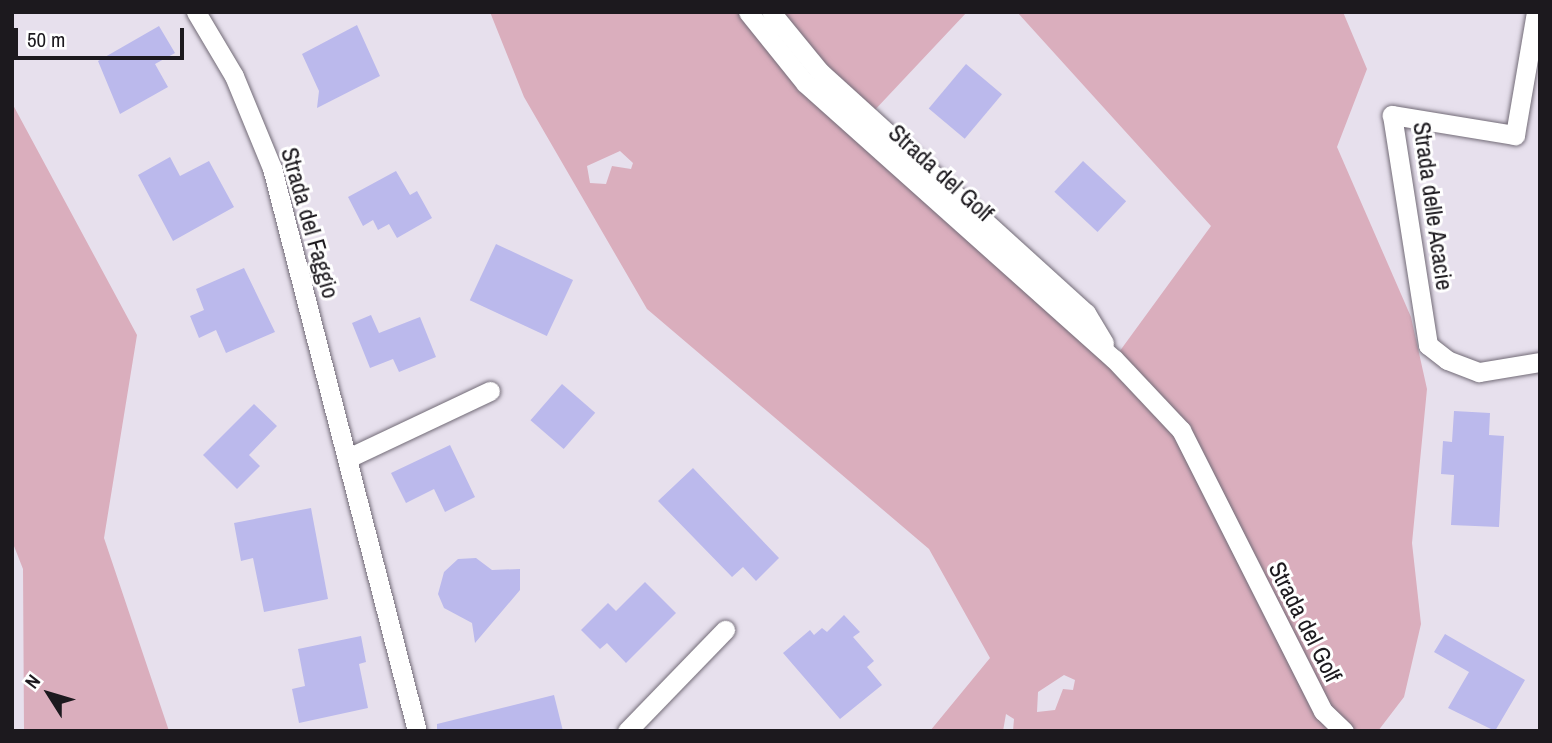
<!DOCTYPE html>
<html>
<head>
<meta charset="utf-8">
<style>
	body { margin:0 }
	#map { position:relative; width:1552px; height:743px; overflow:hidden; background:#e7e0ed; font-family:"Archivo Narrow",sans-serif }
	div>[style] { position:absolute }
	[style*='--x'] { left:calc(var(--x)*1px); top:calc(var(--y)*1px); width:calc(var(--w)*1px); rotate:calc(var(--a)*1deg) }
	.green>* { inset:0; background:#daaebd }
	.building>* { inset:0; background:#bbb9ec; transform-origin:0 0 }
	.roads { filter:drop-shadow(0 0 2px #726b77) drop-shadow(0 0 2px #726b77) }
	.street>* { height:19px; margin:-9.5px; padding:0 9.5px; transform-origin:9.5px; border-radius:9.5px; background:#fff }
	span { translate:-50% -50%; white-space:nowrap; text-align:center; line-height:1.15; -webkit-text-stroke:6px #fff; paint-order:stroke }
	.street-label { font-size:24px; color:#1c191e }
	.frame { position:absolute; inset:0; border:14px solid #1c191e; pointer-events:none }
	.north { position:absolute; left:14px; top:659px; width:70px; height:70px; -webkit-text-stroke:5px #fff; paint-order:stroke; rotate:307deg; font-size:19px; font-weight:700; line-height:28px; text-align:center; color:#1c191e }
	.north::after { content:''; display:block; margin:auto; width:24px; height:32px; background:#1c191e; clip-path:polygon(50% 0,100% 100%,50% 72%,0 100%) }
	.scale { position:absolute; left:14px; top:28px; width:170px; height:32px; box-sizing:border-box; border:4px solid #1c191e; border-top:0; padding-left:9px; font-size:21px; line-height:24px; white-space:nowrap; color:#1c191e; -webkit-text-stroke:5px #fff; paint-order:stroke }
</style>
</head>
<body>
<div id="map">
	<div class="green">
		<i style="clip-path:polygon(evenodd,490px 12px,967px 12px,856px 130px,1114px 359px,1211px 226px,1017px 12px,1343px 12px,1367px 69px,1337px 147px,1411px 317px,1427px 389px,1412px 543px,1421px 624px,1404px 697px,1378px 731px,1013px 731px,1014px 719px,1006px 714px,1003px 731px,930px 731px,990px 658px,929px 549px,647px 309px,524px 97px,490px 12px,620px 151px,633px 163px,631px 169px,612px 166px,606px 184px,590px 183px,587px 166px,620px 151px,490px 12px,1064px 675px,1075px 680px,1073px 690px,1063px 689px,1055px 710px,1037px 712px,1038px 692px,1064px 675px)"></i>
		<i style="clip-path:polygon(12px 103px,137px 335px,104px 538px,169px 731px,24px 731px,23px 569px,12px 541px)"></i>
	</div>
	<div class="building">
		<i style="clip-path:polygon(357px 25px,380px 76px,317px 108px,319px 91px,302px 54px)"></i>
		<i style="clip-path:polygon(159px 26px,175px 53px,155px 64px,168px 87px,120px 114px,98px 61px)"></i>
		<i style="left:966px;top:64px;width:47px;height:58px;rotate:40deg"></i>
		<i style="clip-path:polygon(170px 157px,180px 176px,209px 161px,234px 207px,173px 241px,138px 175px)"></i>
		<i style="left:1083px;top:161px;width:59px;height:42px;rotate:43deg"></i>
		<i style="clip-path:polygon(396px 171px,410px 195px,417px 191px,432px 218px,397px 238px,389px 224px,378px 230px,373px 220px,363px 226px,348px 197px)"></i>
		<i style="left:496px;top:244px;width:85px;height:62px;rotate:25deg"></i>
		<i style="clip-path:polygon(244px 268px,275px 332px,226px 353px,216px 330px,199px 338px,190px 316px,204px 310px,196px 289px)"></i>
		<i style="clip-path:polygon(371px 315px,379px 333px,420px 317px,436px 357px,399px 372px,393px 359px,370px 368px,352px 323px)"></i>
		<i style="left:562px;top:384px;width:44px;height:48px;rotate:41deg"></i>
		<i style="clip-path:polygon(254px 404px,277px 426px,249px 455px,260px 466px,237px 489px,203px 455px)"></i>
		<i style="clip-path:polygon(1454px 411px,1490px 413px,1489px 435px,1504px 436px,1499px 527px,1451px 525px,1454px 475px,1441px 474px,1443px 441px,1452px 442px)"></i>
		<i style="clip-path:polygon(450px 445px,475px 497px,445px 512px,434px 489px,406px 503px,391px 473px)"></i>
		<i style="clip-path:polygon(693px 468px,779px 558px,756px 581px,743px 567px,732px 577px,658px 501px)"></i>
		<i style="clip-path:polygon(311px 508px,328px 599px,264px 612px,253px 558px,241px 561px,234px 523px)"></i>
		<i style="clip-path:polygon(476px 558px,492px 570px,520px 569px,520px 590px,475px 643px,472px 623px,444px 608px,438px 594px,444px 572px,458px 559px)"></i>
		<i style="clip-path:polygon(645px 582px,676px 613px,626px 663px,607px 643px,600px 649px,581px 630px,608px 603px,616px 611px)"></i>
		<i style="clip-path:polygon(844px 615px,860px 632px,853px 637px,874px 661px,867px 667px,882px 685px,840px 719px,783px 653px,810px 630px,814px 635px,822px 628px,827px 632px)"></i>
		<i style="clip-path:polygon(1445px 634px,1525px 680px,1495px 731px,1448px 708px,1469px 672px,1434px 652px)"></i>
		<i style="clip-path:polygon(361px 636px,366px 662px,359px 664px,368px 708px,299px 723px,292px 689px,305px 686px,298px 649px)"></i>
		<i style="clip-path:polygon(554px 695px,563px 731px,437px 731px,437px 724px)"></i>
	</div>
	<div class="roads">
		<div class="street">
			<i style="--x:196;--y:12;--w:74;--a:59.3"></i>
			<i style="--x:234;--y:76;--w:100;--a:67.6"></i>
			<i style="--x:272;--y:168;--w:581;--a:75.56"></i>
			<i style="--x:748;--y:12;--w:91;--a:51.2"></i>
			<i style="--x:805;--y:83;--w:414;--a:41.8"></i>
			<i style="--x:1114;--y:359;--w:98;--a:46.7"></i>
			<i style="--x:1181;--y:430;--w:315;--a:63.2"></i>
			<i style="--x:1323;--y:711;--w:29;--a:44"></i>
			<i style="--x:771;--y:12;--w:77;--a:50.8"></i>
			<i style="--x:820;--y:72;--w:359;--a:42.2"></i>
			<i style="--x:1086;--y:313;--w:35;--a:59"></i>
			<i style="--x:1536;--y:12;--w:125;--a:99.7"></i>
			<i style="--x:1515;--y:135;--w:125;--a:-170.8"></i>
			<i style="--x:1392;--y:115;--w:233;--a:81.1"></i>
			<i style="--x:1428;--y:345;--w:24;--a:38"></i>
			<i style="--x:1447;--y:360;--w:34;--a:21"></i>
			<i style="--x:1479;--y:372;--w:62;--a:-9.3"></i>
			<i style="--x:348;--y:458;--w:157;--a:-25.3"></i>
			<i style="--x:627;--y:731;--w:141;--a:-45.9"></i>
		</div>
	</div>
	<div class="street-label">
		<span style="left:941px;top:173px;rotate:42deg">Strada del Golf</span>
		<span style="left:1433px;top:206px;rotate:82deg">Strada delle Acacie</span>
		<span style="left:310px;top:223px;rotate:74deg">Strada del Faggio</span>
		<span style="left:1305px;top:622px;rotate:63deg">Strada del Golf</span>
	</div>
	<div class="frame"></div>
	<div class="north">N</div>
	<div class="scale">50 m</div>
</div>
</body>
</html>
